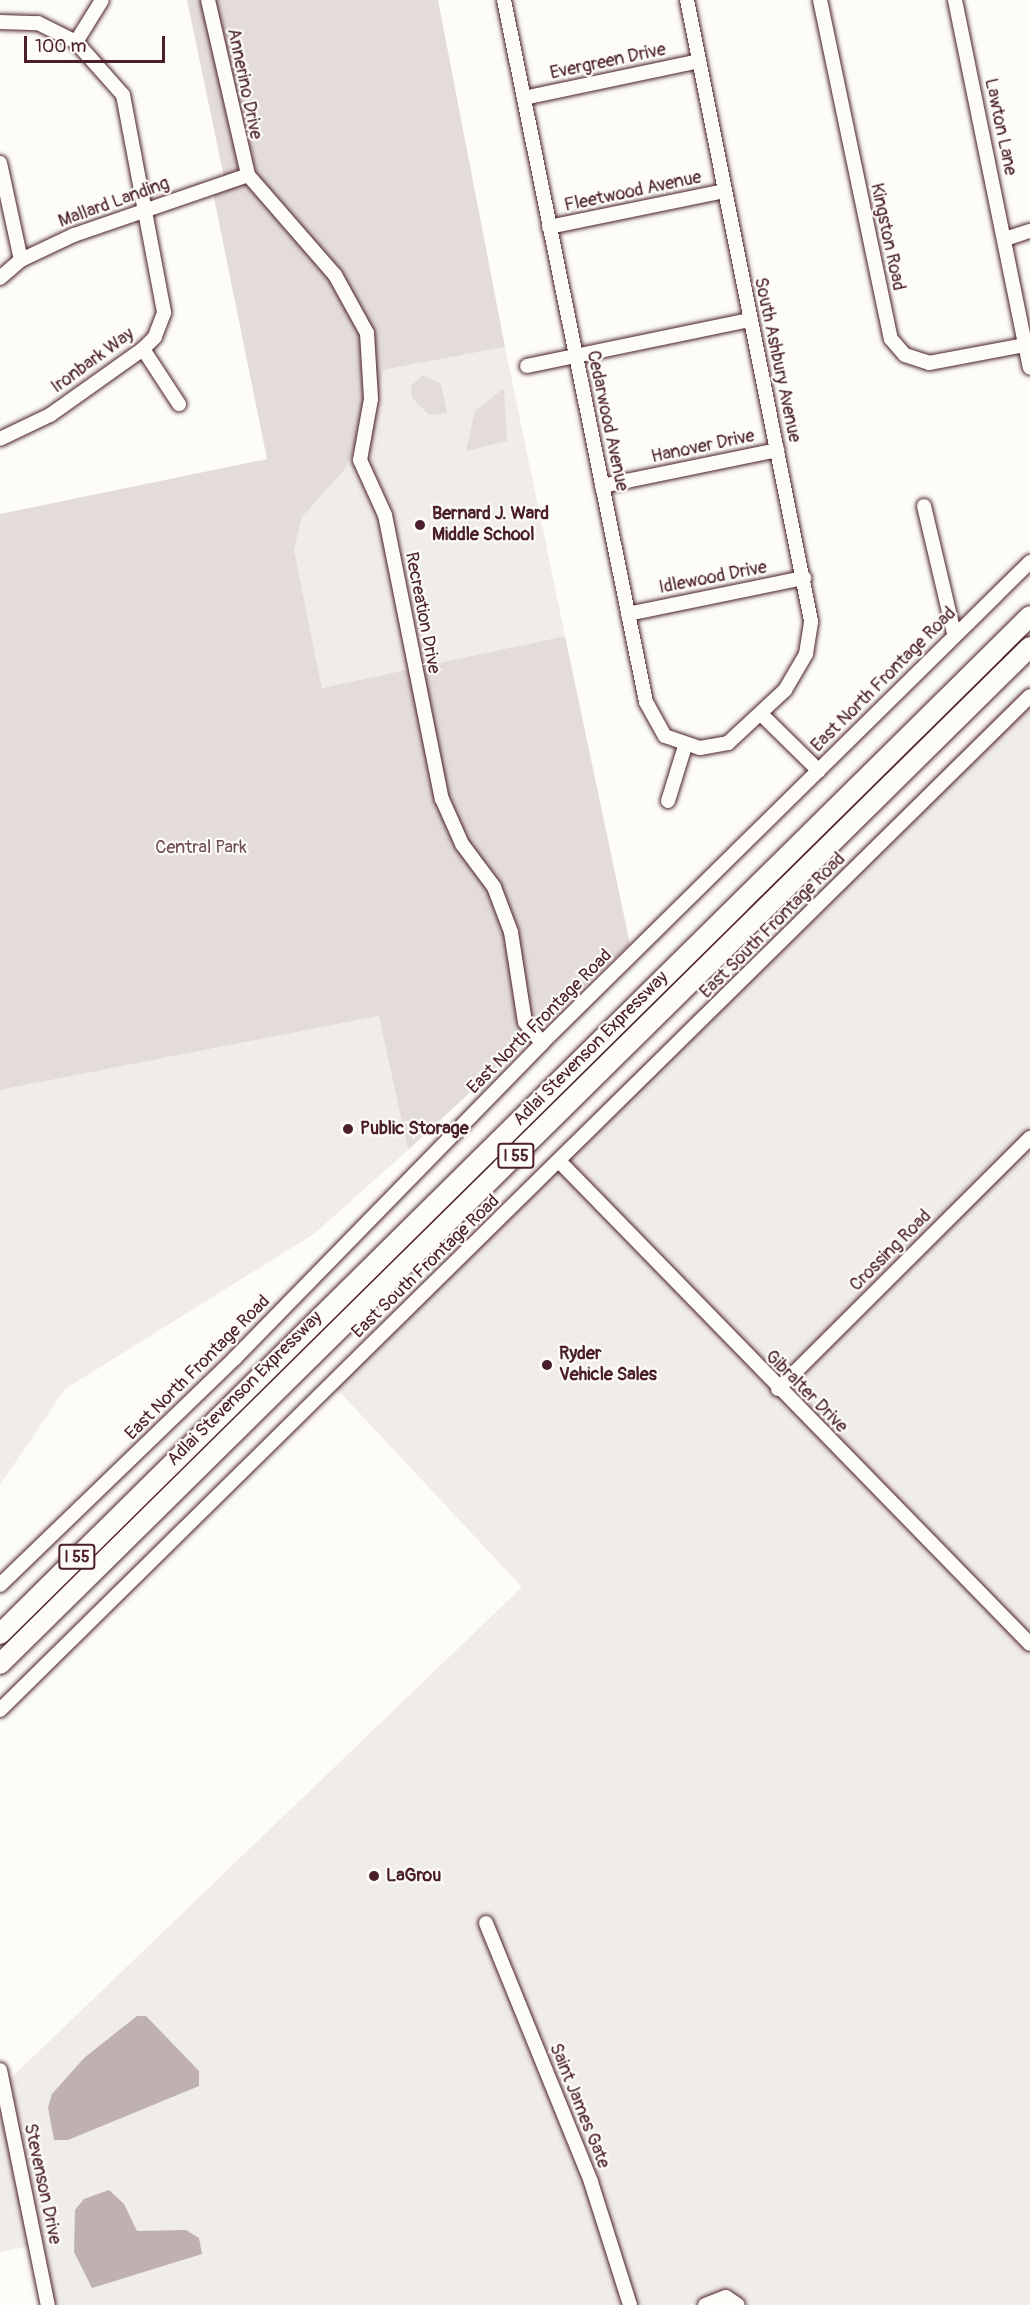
<!DOCTYPE html>
<html>
<head>
<meta charset="utf-8">
<style>
	body { margin:0 }
	#map { position:relative; width:1030px; height:2305px; overflow:hidden; background:#fdfcf7; font-family:Pangolin,sans-serif }
	div>[style] { position:absolute }
	[style*='--x'] { left:calc(var(--x)*1px); top:calc(var(--y)*1px); width:calc(var(--w)*1px); rotate:calc(var(--a)*1deg) }
	.built>* { inset:0; background:#f0ece8 }
	.green>* { inset:0; background:#e3dcda }
	.water>* { inset:0; background:#c0b1b1 }
	.roads { filter:drop-shadow(0 0 2px #4a1f2b) drop-shadow(0 0 2px #4a1f2b) }
	.minor>* { height:14px; margin:-7px; padding:0 7px; transform-origin:7px; border-radius:7px; background:#fdfcf7 }
	.highway>* { height:20px; margin:-10px; padding:0 10px; transform-origin:10px; border-radius:10px; background:#fdfcf7 }
	.dots>* { width:16px; height:16px; translate:-50% -50%; box-sizing:border-box; border:3px solid #fdfcf7; border-radius:50% }
	span { translate:-50% -50%; white-space:nowrap; text-align:center; line-height:1.15; -webkit-text-stroke:4.5px #fdfcf7; paint-order:stroke }
	.shield-label span { padding:2px 4px; background:#fdfcf7; border:2px solid; border-radius:4px; -webkit-text-stroke-width:0 }
	.shield-label { font-size:16px; color:#4a1f2b; font-weight:700 }
	.street-label { font-size:18px; color:#4a1f2b }
	.poi-label { font-size:18px; color:#4a1f2b; font-weight:700 }
	.left { translate:0 -50%; text-align:left }
	.park-label { font-size:18px; color:#704e57 }
	.scale { position:absolute; left:24px; top:36px; width:141px; height:27px; box-sizing:border-box; border:3px solid #4a1f2b; border-top:0; padding-left:8px; font-size:18px; line-height:21px; white-space:nowrap; color:#4a1f2b; -webkit-text-stroke:4px #fdfcf7; paint-order:stroke }
</style>
</head>
<body>
<div id="map">
	<div class="built">
		<i style="clip-path:polygon(505px 347px,565px 636px,322px 688px,294px 550px,302px 517px,345px 469px,355px 446px,371px 454px,383px 370px)"></i>
		<i style="clip-path:polygon(1030px 683px,1030px 2305px,744px 2305px,731px 2289px,689px 2305px,637px 2305px,596px 2182px,510px 1997px,584px 2184px,623px 2305px,55px 2305px,10px 2079px,522px 1587px,335px 1387px,553px 1177px,543px 1164px)"></i>
		<i style="clip-path:polygon(380px 1016px,408px 1150px,314px 1234px,65px 1389px,0 1485px,0 1090px)"></i>
		<i style="clip-path:polygon(0 2100px,30px 2246px,0 2252px)"></i>
	</div>
	<div class="green">
		<i style="clip-path:polygon(187px 0,438px 0,505px 347px,383px 370px,371px 454px,355px 446px,345px 469px,302px 517px,294px 550px,322px 688px,565px 636px,630px 944px,408px 1150px,379px 1016px,0 1090px,0 514px,267px 459px,213px 193px,226px 187px)"></i>
		<i style="clip-path:polygon(423px 375px,441px 384px,447px 413px,429px 415px,412px 398px,411px 386px)"></i>
		<i style="clip-path:polygon(504px 388px,507px 441px,466px 451px,475px 411px)"></i>
	</div>
	<div class="water">
		<i style="clip-path:polygon(137px 2016px,146px 2016px,199px 2071px,199px 2086px,68px 2140px,54px 2140px,48px 2107px,52px 2094px,84px 2058px)"></i>
		<i style="clip-path:polygon(109px 2190px,124px 2204px,137px 2231px,186px 2230px,199px 2238px,202px 2254px,92px 2288px,74px 2252px,75px 2210px,84px 2199px)"></i>
	</div>
	<div class="roads">
		<div class="minor">
			<i style="--x:208;--y:0;--w:180;--a:77.1"></i>
			<i style="--x:248;--y:175;--w:133;--a:49"></i>
			<i style="--x:335;--y:275;--w:66;--a:61.1"></i>
			<i style="--x:367;--y:333;--w:66;--a:86.5"></i>
			<i style="--x:371;--y:399;--w:62;--a:100.2"></i>
			<i style="--x:360;--y:460;--w:60;--a:65.6"></i>
			<i style="--x:385;--y:515;--w:290;--a:78.7"></i>
			<i style="--x:442;--y:799;--w:49;--a:66"></i>
			<i style="--x:462;--y:844;--w:54;--a:53.3"></i>
			<i style="--x:494;--y:887;--w:48;--a:69.3"></i>
			<i style="--x:511;--y:932;--w:91;--a:81.2"></i>
			<i style="--x:525;--y:1022;--w:27;--a:51"></i>
			<i style="--x:504;--y:0;--w:716;--a:78.56"></i>
			<i style="--x:646;--y:702;--w:39;--a:61"></i>
			<i style="--x:665;--y:736;--w:37;--a:19"></i>
			<i style="--x:700;--y:748;--w:28;--a:-10"></i>
			<i style="--x:728;--y:743;--w:78;--a:-42.9"></i>
			<i style="--x:785;--y:690;--w:42;--a:-59.7"></i>
			<i style="--x:806;--y:654;--w:33;--a:-81"></i>
			<i style="--x:811;--y:621;--w:633;--a:-101.29"></i>
			<i style="--x:820;--y:0;--w:346;--a:78.2"></i>
			<i style="--x:891;--y:339;--w:21;--a:49"></i>
			<i style="--x:905;--y:355;--w:25;--a:18"></i>
			<i style="--x:929;--y:363;--w:98;--a:-10.6"></i>
			<i style="--x:955;--y:0;--w:375;--a:78.5"></i>
			<i style="--x:0;--y:22;--w:38;--a:2"></i>
			<i style="--x:38;--y:23;--w:42;--a:26.6"></i>
			<i style="--x:76;--y:42;--w:71;--a:48.4"></i>
			<i style="--x:123;--y:95;--w:222;--a:79.3"></i>
			<i style="--x:164;--y:313;--w:26;--a:111"></i>
			<i style="--x:155;--y:337;--w:17;--a:135"></i>
			<i style="--x:143;--y:349;--w:114;--a:144.6"></i>
			<i style="--x:50;--y:415;--w:55;--a:154.4"></i>
			<i style="--x:76;--y:42;--w:49;--a:-58.2"></i>
			<i style="--x:524;--y:98;--w:179;--a:-11.9"></i>
			<i style="--x:0;--y:163;--w:99;--a:77.8"></i>
			<i style="--x:549;--y:227;--w:179;--a:-11.6"></i>
			<i style="--x:1005;--y:239;--w:26;--a:-18"></i>
			<i style="--x:0;--y:278;--w:28;--a:-41"></i>
			<i style="--x:21;--y:260;--w:59;--a:-25.3"></i>
			<i style="--x:74;--y:235;--w:184;--a:-19"></i>
			<i style="--x:143;--y:349;--w:66;--a:56.8"></i>
			<i style="--x:527;--y:366;--w:228;--a:-11.7"></i>
			<i style="--x:602;--y:486;--w:179;--a:-11.6"></i>
			<i style="--x:924;--y:506;--w:130;--a:76.7"></i>
			<i style="--x:628;--y:614;--w:180;--a:-11.6"></i>
			<i style="--x:761;--y:714;--w:81;--a:44.5"></i>
			<i style="--x:668;--y:801;--w:58;--a:-72.8"></i>
			<i style="--x:560;--y:1162;--w:673;--a:45.72"></i>
			<i style="--x:778;--y:1389;--w:356;--a:-44.9"></i>
			<i style="--x:0;--y:1585;--w:327;--a:-44"></i>
			<i style="--x:235;--y:1358;--w:440;--a:-45.7"></i>
			<i style="--x:542;--y:1043;--w:685;--a:-44.59"></i>
			<i style="--x:0;--y:1710;--w:1445;--a:-44.55"></i>
			<i style="--x:486;--y:1923;--w:279;--a:67.9"></i>
			<i style="--x:591;--y:2182;--w:129;--a:72.4"></i>
			<i style="--x:0;--y:2070;--w:240;--a:78.5"></i>
			<i style="--x:705;--y:2305;--w:22;--a:-21"></i>
			<i style="--x:726;--y:2297;--w:14;--a:34"></i>
		</div>
		<div class="highway">
			<i style="--x:0;--y:1634;--w:1448;--a:-44.66"></i>
			<i style="--x:0;--y:1664;--w:1447;--a:-44.64"></i>
		</div>
	</div>
	<div class="dots">
		<i style="left:420px;top:525px;background:#4a1f2b"></i>
		<i style="left:348px;top:1129px;background:#4a1f2b"></i>
		<i style="left:547px;top:1365px;background:#4a1f2b"></i>
		<i style="left:374px;top:1876px;background:#4a1f2b"></i>
	</div>
	<div class="shield-label">
		<span style="left:516px;top:1156px">I 55</span>
		<span style="left:77px;top:1557px">I 55</span>
	</div>
	<div class="street-label">
		<span style="left:608px;top:62px;rotate:-12deg">Evergreen Drive</span>
		<span style="left:244px;top:84px;rotate:78deg">Annerino Drive</span>
		<span style="left:1000px;top:127px;rotate:78deg">Lawton Lane</span>
		<span style="left:633px;top:192px;rotate:-12deg">Fleetwood Avenue</span>
		<span style="left:114px;top:203px;rotate:-20deg">Mallard Landing</span>
		<span style="left:887px;top:237px;rotate:78deg">Kingston Road</span>
		<span style="left:777px;top:360px;rotate:78deg">South Ashbury Avenue</span>
		<span style="left:93px;top:361px;rotate:-36deg">Ironbark Way</span>
		<span style="left:607px;top:421px;rotate:78deg">Cedarwood Avenue</span>
		<span style="left:703px;top:447px;rotate:-12deg">Hanover Drive</span>
		<span style="left:713px;top:578px;rotate:-11deg">Idlewood Drive</span>
		<span style="left:422px;top:613px;rotate:79deg">Recreation Drive</span>
		<span style="left:884px;top:680px;rotate:-45deg">East North Frontage Road</span>
		<span style="left:773px;top:926px;rotate:-45deg">East South Frontage Road</span>
		<span style="left:540px;top:1022px;rotate:-45deg">East North Frontage Road</span>
		<span style="left:591px;top:1049px;rotate:-45deg">Adlai Stevenson Expressway</span>
		<span style="left:891px;top:1251px;rotate:-45deg">Crossing Road</span>
		<span style="left:426px;top:1267px;rotate:-44deg">East South Frontage Road</span>
		<span style="left:198px;top:1368px;rotate:-45deg">East North Frontage Road</span>
		<span style="left:245px;top:1389px;rotate:-45deg">Adlai Stevenson Expressway</span>
		<span style="left:806px;top:1392px;rotate:45deg">Gibralter Drive</span>
		<span style="left:579px;top:2106px;rotate:68deg">Saint James Gate</span>
		<span style="left:42px;top:2184px;rotate:78deg">Stevenson Drive</span>
	</div>
	<div class="poi-label">
		<span class="left" style="left:432px;top:525px">Bernard J. Ward<br>Middle School</span>
		<span class="left" style="left:360px;top:1129px">Public Storage</span>
		<span class="left" style="left:559px;top:1365px">Ryder<br>Vehicle Sales</span>
		<span class="left" style="left:386px;top:1876px">LaGrou</span>
	</div>
	<div class="park-label">
		<span style="left:201px;top:848px">Central Park</span>
	</div>
	<div class="scale">100 m</div>
</div>
</body>
</html>
